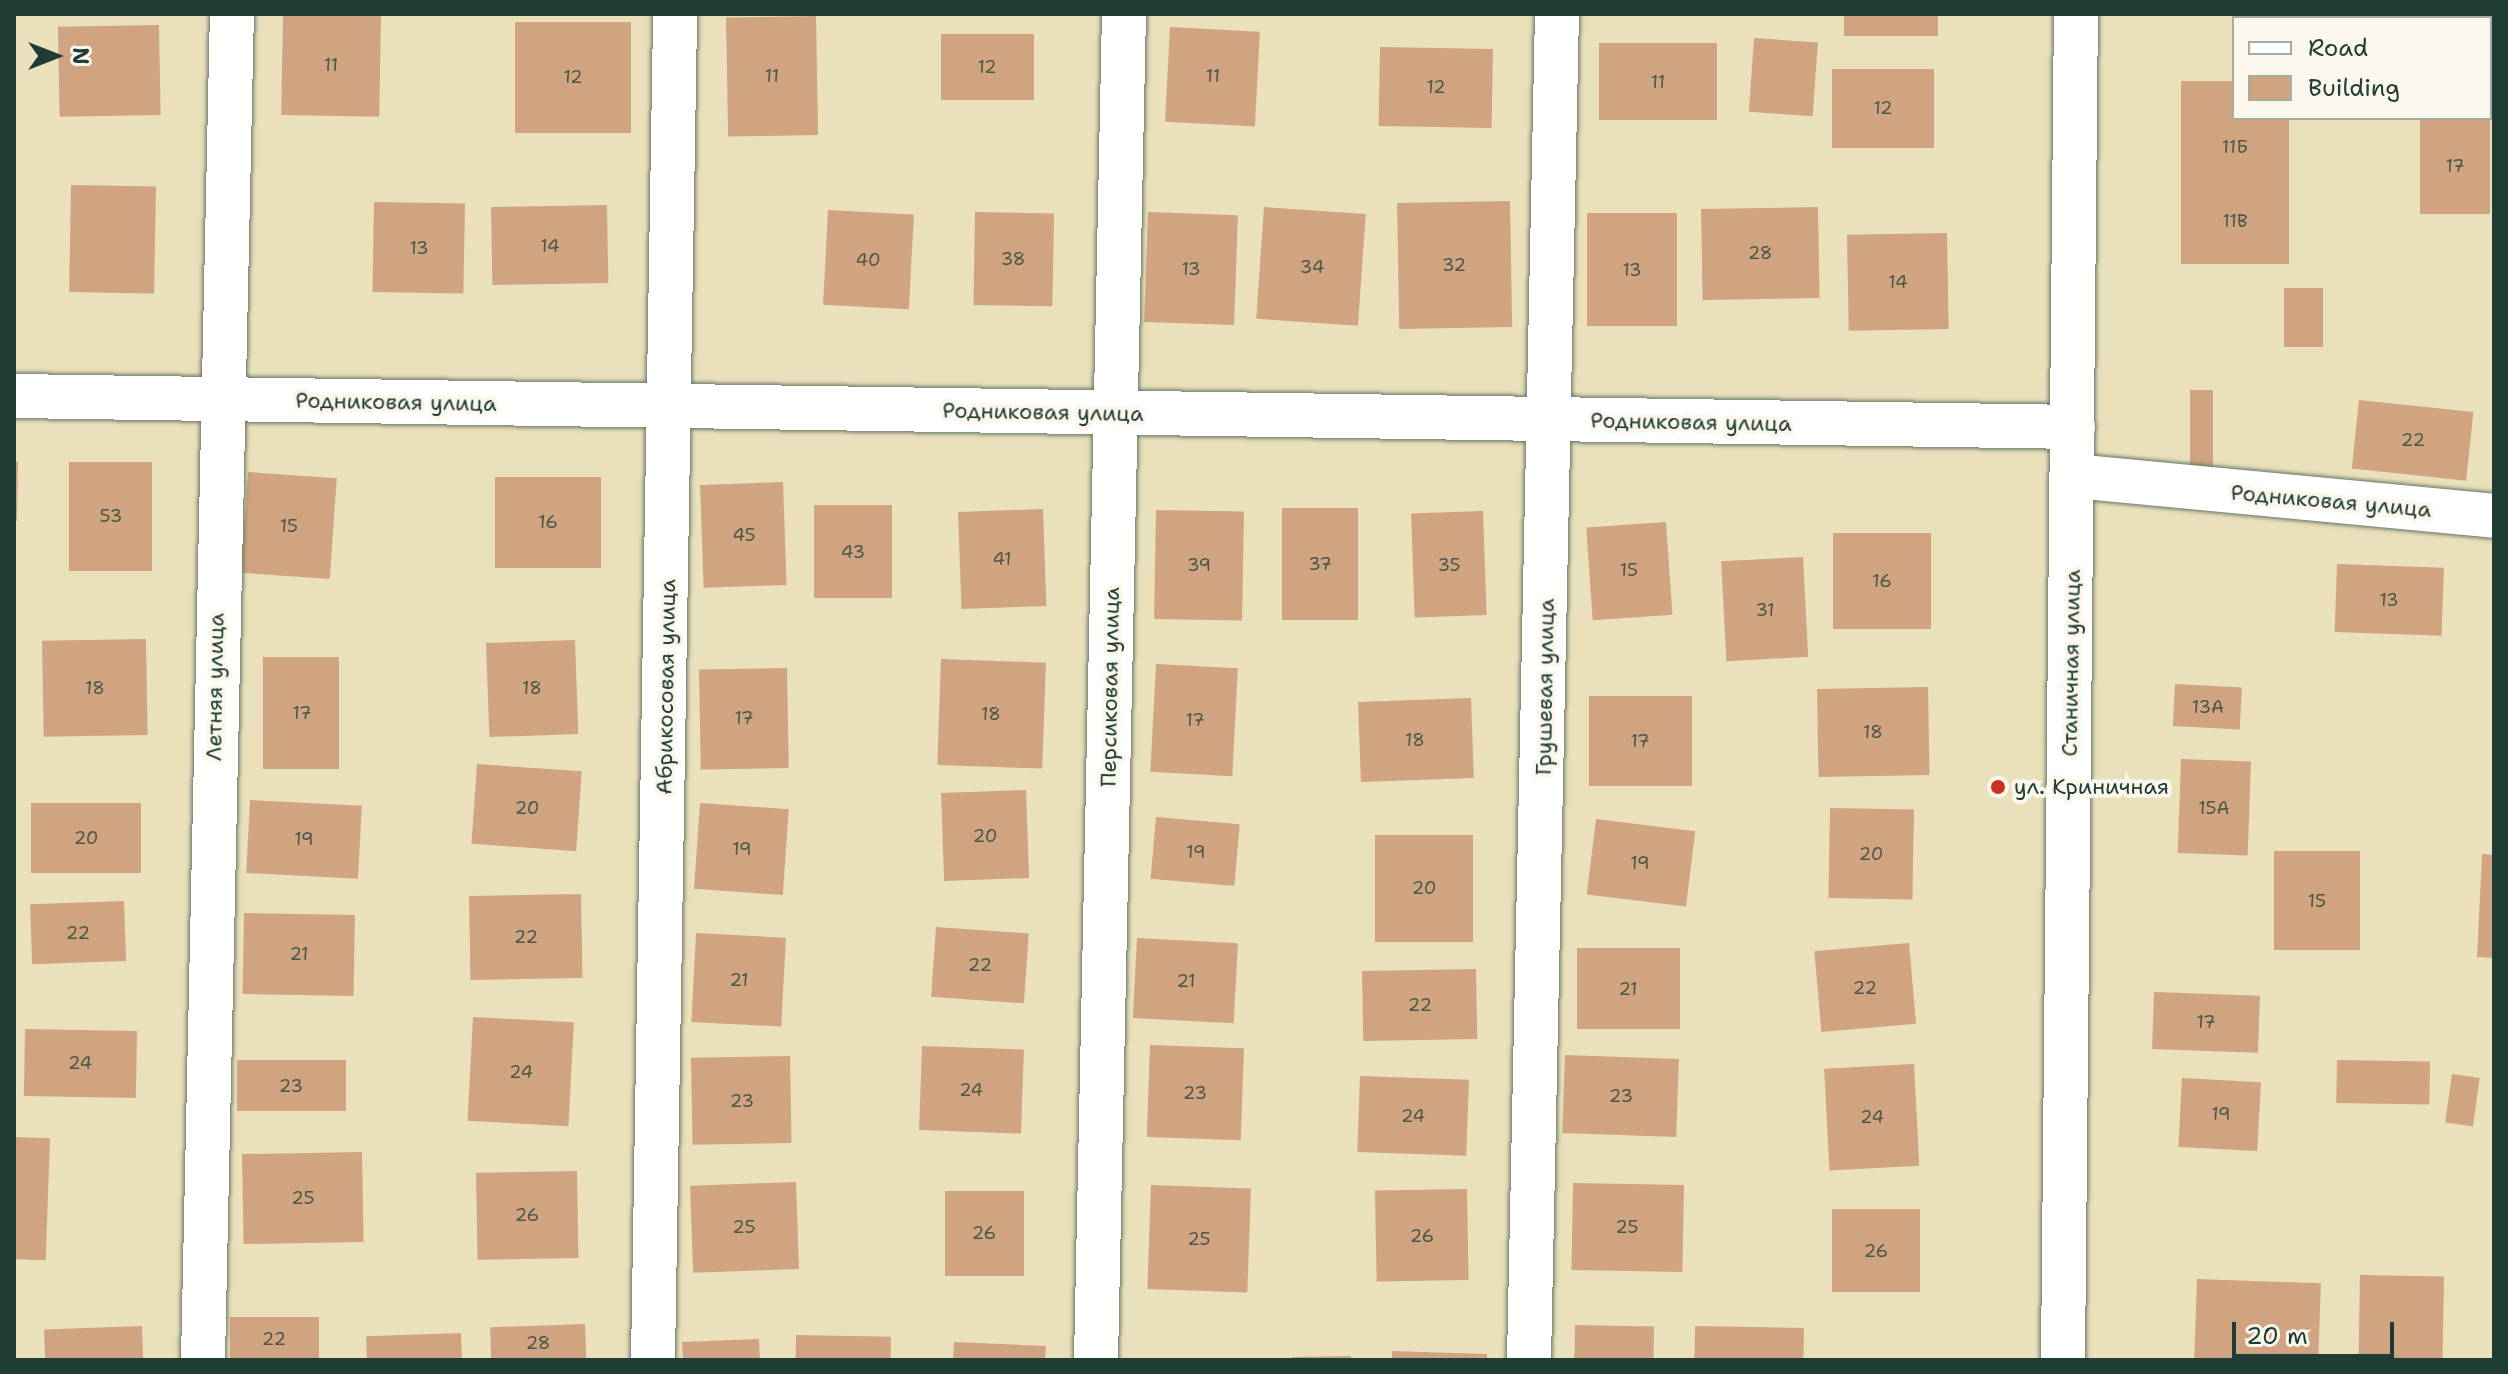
<!DOCTYPE html>
<html>
<head>
<meta charset="utf-8">
<style>
	body { margin:0 }
	#map { position:relative; width:2508px; height:1374px; overflow:hidden; background:#eae0bc; font-family:"Shantell Sans",sans-serif }
	div>[style] { position:absolute }
	[style*='--x'] { left:calc(var(--x)*1px); top:calc(var(--y)*1px); width:calc(var(--w)*1px); rotate:calc(var(--a)*1deg) }
	.building>* { inset:0; background:#d0a481; transform-origin:0 0 }
	.roads { filter:drop-shadow(0 0 2px #667664) drop-shadow(0 0 2px #667664) }
	.minor>* { height:44px; margin:-22px; padding:0 22px; transform-origin:22px; border-radius:22px; background:#fff }
	.dots>* { width:22px; height:22px; translate:-50% -50%; box-sizing:border-box; border:4px solid #fbf7ec; border-radius:50% }
	span { translate:-50% -50%; white-space:nowrap; text-align:center; line-height:1.15; -webkit-text-stroke:8px #fbf7ec; paint-order:stroke }
	.number-label { font-size:18px; color:#4b5747 }
	.number-label span { -webkit-text-stroke-width:0 }
	.street-label { font-size:22px; color:#1f3d34 }
	.poi-label { font-size:22px; color:#1f3d34 }
	.left { translate:0 -50%; text-align:left }
	.frame { position:absolute; inset:0; border:16px solid #1f3d34; pointer-events:none }
	.legend { position:absolute; left:2232px; top:16px; width:260px; height:104px; box-sizing:border-box; background:#fbf7ec; border:2px solid #a3ada2; margin:0; padding:10px 14px; list-style:none; font-size:24px; color:#1f3d34 }
	.legend li { display:flex; align-items:center; gap:16px; height:40px }
	.legend b { width:40px; border:2px solid #a3ada2 }
	.north { position:absolute; left:16px; top:16px; width:80px; height:80px; -webkit-text-stroke:6px #fbf7ec; paint-order:stroke; rotate:90deg; font-size:22px; font-weight:700; line-height:32px; text-align:center; color:#1f3d34 }
	.north::after { content:''; display:block; margin:auto; width:28px; height:36px; background:#1f3d34; clip-path:polygon(50% 0,100% 100%,50% 72%,0 100%) }
	.scale { position:absolute; left:2232px; top:1322px; width:162px; height:36px; box-sizing:border-box; border:4px solid #1f3d34; border-top:0; padding-left:10px; font-size:24px; line-height:28px; white-space:nowrap; color:#1f3d34; -webkit-text-stroke:6px #fbf7ec; paint-order:stroke }
</style>
</head>
<body>
<div id="map">
	<div class="building">
		<i style="left:283px;top:14px;width:98px;height:101px;rotate:1deg"></i>
		<i style="left:1844px;top:14px;width:94px;height:22px"></i>
		<i style="left:816px;top:16px;width:119px;height:90px;rotate:89deg"></i>
		<i style="left:515px;top:22px;width:116px;height:111px"></i>
		<i style="left:159px;top:25px;width:90px;height:101px;rotate:89deg"></i>
		<i style="left:1170px;top:27px;width:90px;height:95px;rotate:3deg"></i>
		<i style="left:941px;top:34px;width:93px;height:66px"></i>
		<i style="left:1754px;top:38px;width:64px;height:74px;rotate:4deg"></i>
		<i style="left:1599px;top:43px;width:118px;height:77px"></i>
		<i style="left:1380px;top:47px;width:113px;height:79px;rotate:1deg"></i>
		<i style="left:1832px;top:69px;width:102px;height:79px"></i>
		<i style="clip-path:polygon(2181px 81px,2234px 81px,2234px 118px,2289px 118px,2289px 264px,2181px 264px)"></i>
		<i style="left:2420px;top:118px;width:70px;height:96px"></i>
		<i style="left:71px;top:185px;width:85px;height:107px;rotate:1deg"></i>
		<i style="left:1510px;top:201px;width:126px;height:113px;rotate:89deg"></i>
		<i style="left:374px;top:202px;width:91px;height:90px;rotate:1deg"></i>
		<i style="left:607px;top:205px;width:78px;height:116px;rotate:89deg"></i>
		<i style="left:1264px;top:207px;width:102px;height:112px;rotate:4deg"></i>
		<i style="left:1818px;top:207px;width:91px;height:117px;rotate:89deg"></i>
		<i style="left:828px;top:210px;width:86px;height:95px;rotate:3deg"></i>
		<i style="left:975px;top:212px;width:79px;height:93px;rotate:1deg"></i>
		<i style="left:1148px;top:212px;width:90px;height:110px;rotate:2deg"></i>
		<i style="left:1587px;top:213px;width:90px;height:113px"></i>
		<i style="left:1947px;top:233px;width:96px;height:100px;rotate:89deg"></i>
		<i style="left:2284px;top:288px;width:39px;height:59px"></i>
		<i style="left:2190px;top:390px;width:23px;height:77px"></i>
		<i style="left:2359px;top:400px;width:115px;height:69px;rotate:6deg"></i>
		<i style="clip-path:polygon(14px 462px,18px 462px,17px 521px,14px 521px)"></i>
		<i style="left:69px;top:462px;width:83px;height:109px"></i>
		<i style="left:248px;top:472px;width:89px;height:101px;rotate:4deg"></i>
		<i style="left:495px;top:477px;width:106px;height:91px"></i>
		<i style="left:783px;top:482px;width:103px;height:83px;rotate:88deg"></i>
		<i style="left:814px;top:505px;width:78px;height:93px"></i>
		<i style="left:1282px;top:508px;width:76px;height:112px"></i>
		<i style="left:1043px;top:509px;width:97px;height:85px;rotate:88deg"></i>
		<i style="left:1156px;top:510px;width:88px;height:109px;rotate:1deg"></i>
		<i style="left:1483px;top:511px;width:104px;height:72px;rotate:88deg"></i>
		<i style="left:1666px;top:522px;width:93px;height:80px;rotate:86deg"></i>
		<i style="left:1833px;top:533px;width:98px;height:96px"></i>
		<i style="left:1803px;top:557px;width:100px;height:82px;rotate:87deg"></i>
		<i style="left:2337px;top:564px;width:107px;height:68px;rotate:2deg"></i>
		<i style="left:146px;top:639px;width:96px;height:104px;rotate:89deg"></i>
		<i style="left:575px;top:640px;width:94px;height:89px;rotate:88deg"></i>
		<i style="left:263px;top:657px;width:76px;height:112px"></i>
		<i style="left:941px;top:659px;width:105px;height:106px;rotate:2deg"></i>
		<i style="left:1156px;top:664px;width:82px;height:108px;rotate:3deg"></i>
		<i style="left:787px;top:668px;width:100px;height:88px;rotate:89deg"></i>
		<i style="left:2175px;top:684px;width:67px;height:42px;rotate:3deg"></i>
		<i style="left:1928px;top:687px;width:88px;height:111px;rotate:89deg"></i>
		<i style="left:1589px;top:696px;width:103px;height:90px"></i>
		<i style="left:1471px;top:698px;width:80px;height:113px;rotate:88deg"></i>
		<i style="left:2181px;top:759px;width:70px;height:94px;rotate:2deg"></i>
		<i style="left:477px;top:764px;width:105px;height:80px;rotate:4deg"></i>
		<i style="left:1026px;top:790px;width:88px;height:85px;rotate:88deg"></i>
		<i style="left:250px;top:800px;width:112px;height:73px;rotate:3deg"></i>
		<i style="left:31px;top:803px;width:110px;height:70px"></i>
		<i style="left:700px;top:803px;width:89px;height:86px;rotate:4deg"></i>
		<i style="left:1830px;top:808px;width:84px;height:90px;rotate:1deg"></i>
		<i style="left:1156px;top:817px;width:84px;height:62px;rotate:5deg"></i>
		<i style="left:1596px;top:819px;width:100px;height:76px;rotate:7deg"></i>
		<i style="left:1375px;top:835px;width:98px;height:107px"></i>
		<i style="left:2274px;top:851px;width:86px;height:99px"></i>
		<i style="clip-path:polygon(2482px 854px,2494px 855px,2494px 958px,2477px 957px)"></i>
		<i style="left:581px;top:894px;width:84px;height:112px;rotate:89deg"></i>
		<i style="left:124px;top:901px;width:60px;height:94px;rotate:88deg"></i>
		<i style="left:244px;top:913px;width:111px;height:81px;rotate:1deg"></i>
		<i style="left:936px;top:927px;width:93px;height:70px;rotate:4deg"></i>
		<i style="left:696px;top:933px;width:90px;height:89px;rotate:3deg"></i>
		<i style="left:1137px;top:938px;width:101px;height:80px;rotate:3deg"></i>
		<i style="left:1909px;top:943px;width:81px;height:95px;rotate:85deg"></i>
		<i style="left:1577px;top:948px;width:103px;height:81px"></i>
		<i style="left:1476px;top:969px;width:70px;height:114px;rotate:89deg"></i>
		<i style="left:2154px;top:992px;width:106px;height:57px;rotate:2deg"></i>
		<i style="left:473px;top:1017px;width:101px;height:104px;rotate:3deg"></i>
		<i style="left:25px;top:1029px;width:112px;height:67px;rotate:1deg"></i>
		<i style="left:1150px;top:1045px;width:94px;height:92px;rotate:2deg"></i>
		<i style="left:922px;top:1046px;width:102px;height:84px;rotate:2deg"></i>
		<i style="left:1565px;top:1055px;width:114px;height:78px;rotate:2deg"></i>
		<i style="left:790px;top:1056px;width:87px;height:99px;rotate:89deg"></i>
		<i style="left:237px;top:1060px;width:109px;height:51px"></i>
		<i style="left:2337px;top:1060px;width:93px;height:43px;rotate:1deg"></i>
		<i style="left:1914px;top:1064px;width:102px;height:90px;rotate:87deg"></i>
		<i style="left:2452px;top:1074px;width:28px;height:49px;rotate:8deg"></i>
		<i style="left:1360px;top:1076px;width:109px;height:76px;rotate:2deg"></i>
		<i style="left:2182px;top:1078px;width:79px;height:69px;rotate:3deg"></i>
		<i style="left:14px;top:1137px;width:36px;height:122px;rotate:2deg"></i>
		<i style="left:362px;top:1152px;width:90px;height:120px;rotate:89deg"></i>
		<i style="left:577px;top:1171px;width:87px;height:101px;rotate:89deg"></i>
		<i style="left:796px;top:1182px;width:87px;height:106px;rotate:88deg"></i>
		<i style="left:1573px;top:1183px;width:111px;height:87px;rotate:1deg"></i>
		<i style="left:1151px;top:1185px;width:100px;height:104px;rotate:2deg"></i>
		<i style="left:1467px;top:1189px;width:91px;height:92px;rotate:89deg"></i>
		<i style="left:945px;top:1191px;width:79px;height:85px"></i>
		<i style="left:1832px;top:1209px;width:88px;height:83px"></i>
		<i style="left:2360px;top:1275px;width:84px;height:85px;rotate:1deg"></i>
		<i style="left:2197px;top:1279px;width:124px;height:81px;rotate:2deg"></i>
		<i style="left:230px;top:1317px;width:89px;height:43px"></i>
		<i style="left:585px;top:1324px;width:36px;height:95px;rotate:88deg"></i>
		<i style="left:1575px;top:1325px;width:79px;height:35px;rotate:1deg"></i>
		<i style="left:142px;top:1326px;width:34px;height:98px;rotate:88deg"></i>
		<i style="left:1695px;top:1326px;width:109px;height:34px;rotate:1deg"></i>
		<i style="left:461px;top:1333px;width:27px;height:95px;rotate:88deg"></i>
		<i style="left:796px;top:1335px;width:95px;height:25px;rotate:1deg"></i>
		<i style="clip-path:polygon(759px 1339px,760px 1360px,683px 1360px,682px 1342px)"></i>
		<i style="clip-path:polygon(954px 1342px,1046px 1346px,1045px 1360px,953px 1360px)"></i>
		<i style="clip-path:polygon(1392px 1351px,1487px 1354px,1487px 1360px,1392px 1360px)"></i>
		<i style="clip-path:polygon(1351px 1356px,1351px 1360px,1292px 1360px,1292px 1357px)"></i>
	</div>
	<div class="roads">
		<div class="minor">
			<i style="--x:14;--y:396;--w:2059;--a:0.86"></i>
			<i style="--x:2073;--y:476;--w:423;--a:5.4"></i>
			<i style="--x:203;--y:1360;--w:1346;--a:-88.77"></i>
			<i style="--x:653;--y:1360;--w:1346;--a:-89.06"></i>
			<i style="--x:1096;--y:1360;--w:1346;--a:-88.81"></i>
			<i style="--x:1529;--y:1360;--w:1346;--a:-88.81"></i>
			<i style="--x:2063;--y:1360;--w:1346;--a:-89.45"></i>
		</div>
	</div>
	<div class="dots">
		<i style="left:1998px;top:787px;background:#c8321e"></i>
	</div>
	<div class="number-label">
		<span style="left:331px;top:65px">11</span>
		<span style="left:987px;top:67px">12</span>
		<span style="left:772px;top:76px">11</span>
		<span style="left:1213px;top:76px">11</span>
		<span style="left:573px;top:77px">12</span>
		<span style="left:1658px;top:82px">11</span>
		<span style="left:1436px;top:87px">12</span>
		<span style="left:1883px;top:108px">12</span>
		<span style="left:2235px;top:147px">11Б</span>
		<span style="left:2455px;top:166px">17</span>
		<span style="left:2235px;top:221px">11В</span>
		<span style="left:550px;top:246px">14</span>
		<span style="left:419px;top:248px">13</span>
		<span style="left:1760px;top:253px">28</span>
		<span style="left:1013px;top:259px">38</span>
		<span style="left:868px;top:260px">40</span>
		<span style="left:1454px;top:265px">32</span>
		<span style="left:1312px;top:267px">34</span>
		<span style="left:1191px;top:269px">13</span>
		<span style="left:1632px;top:270px">13</span>
		<span style="left:1898px;top:282px">14</span>
		<span style="left:2413px;top:440px">22</span>
		<span style="left:111px;top:516px">53</span>
		<span style="left:548px;top:522px">16</span>
		<span style="left:289px;top:526px">15</span>
		<span style="left:744px;top:535px">45</span>
		<span style="left:853px;top:552px">43</span>
		<span style="left:1002px;top:559px">41</span>
		<span style="left:1320px;top:564px">37</span>
		<span style="left:1199px;top:565px">39</span>
		<span style="left:1449px;top:565px">35</span>
		<span style="left:1629px;top:570px">15</span>
		<span style="left:1882px;top:581px">16</span>
		<span style="left:2389px;top:600px">13</span>
		<span style="left:1765px;top:610px">31</span>
		<span style="left:95px;top:688px">18</span>
		<span style="left:532px;top:688px">18</span>
		<span style="left:2208px;top:707px">13А</span>
		<span style="left:302px;top:713px">17</span>
		<span style="left:991px;top:714px">18</span>
		<span style="left:744px;top:718px">17</span>
		<span style="left:1195px;top:720px">17</span>
		<span style="left:1873px;top:732px">18</span>
		<span style="left:1415px;top:740px">18</span>
		<span style="left:1640px;top:741px">17</span>
		<span style="left:527px;top:808px">20</span>
		<span style="left:2214px;top:808px">15А</span>
		<span style="left:985px;top:836px">20</span>
		<span style="left:86px;top:838px">20</span>
		<span style="left:304px;top:839px">19</span>
		<span style="left:742px;top:849px">19</span>
		<span style="left:1196px;top:852px">19</span>
		<span style="left:1871px;top:854px">20</span>
		<span style="left:1640px;top:863px">19</span>
		<span style="left:1424px;top:888px">20</span>
		<span style="left:2317px;top:901px">15</span>
		<span style="left:78px;top:933px">22</span>
		<span style="left:526px;top:937px">22</span>
		<span style="left:299px;top:954px">21</span>
		<span style="left:980px;top:965px">22</span>
		<span style="left:739px;top:980px">21</span>
		<span style="left:1186px;top:981px">21</span>
		<span style="left:1865px;top:988px">22</span>
		<span style="left:1628px;top:989px">21</span>
		<span style="left:1420px;top:1005px">22</span>
		<span style="left:2206px;top:1022px">17</span>
		<span style="left:80px;top:1063px">24</span>
		<span style="left:521px;top:1072px">24</span>
		<span style="left:291px;top:1086px">23</span>
		<span style="left:971px;top:1090px">24</span>
		<span style="left:1195px;top:1093px">23</span>
		<span style="left:1621px;top:1096px">23</span>
		<span style="left:742px;top:1101px">23</span>
		<span style="left:2221px;top:1114px">19</span>
		<span style="left:1413px;top:1116px">24</span>
		<span style="left:1872px;top:1117px">24</span>
		<span style="left:303px;top:1198px">25</span>
		<span style="left:527px;top:1215px">26</span>
		<span style="left:744px;top:1227px">25</span>
		<span style="left:1627px;top:1227px">25</span>
		<span style="left:984px;top:1233px">26</span>
		<span style="left:1422px;top:1236px">26</span>
		<span style="left:1199px;top:1239px">25</span>
		<span style="left:1876px;top:1251px">26</span>
		<span style="left:274px;top:1339px">22</span>
		<span style="left:538px;top:1343px">28</span>
	</div>
	<div class="street-label">
		<span style="left:396px;top:402px;rotate:1deg">Родниковая улица</span>
		<span style="left:1043px;top:412px;rotate:1deg">Родниковая улица</span>
		<span style="left:1691px;top:422px;rotate:1deg">Родниковая улица</span>
		<span style="left:2331px;top:501px;rotate:5deg">Родниковая улица</span>
		<span style="left:2071px;top:663px;rotate:-89deg">Станичная улица</span>
		<span style="left:215px;top:687px;rotate:-89deg">Летняя улица</span>
		<span style="left:666px;top:687px;rotate:-89deg">Абрикосовая улица</span>
		<span style="left:1110px;top:687px;rotate:-89deg">Персиковая улица</span>
		<span style="left:1545px;top:687px;rotate:-89deg">Грушевая улица</span>
	</div>
	<div class="poi-label">
		<span class="left" style="left:2014px;top:787px">ул. Криничная</span>
	</div>
	<div class="frame"></div>
	<ul class="legend">
	<li><b style="height:10px;background:#fff"></b>Road</li>
	<li><b style="height:22px;background:#d0a481"></b>Building</li>
	</ul>
	<div class="north">N</div>
	<div class="scale">20 m</div>
</div>
</body>
</html>
